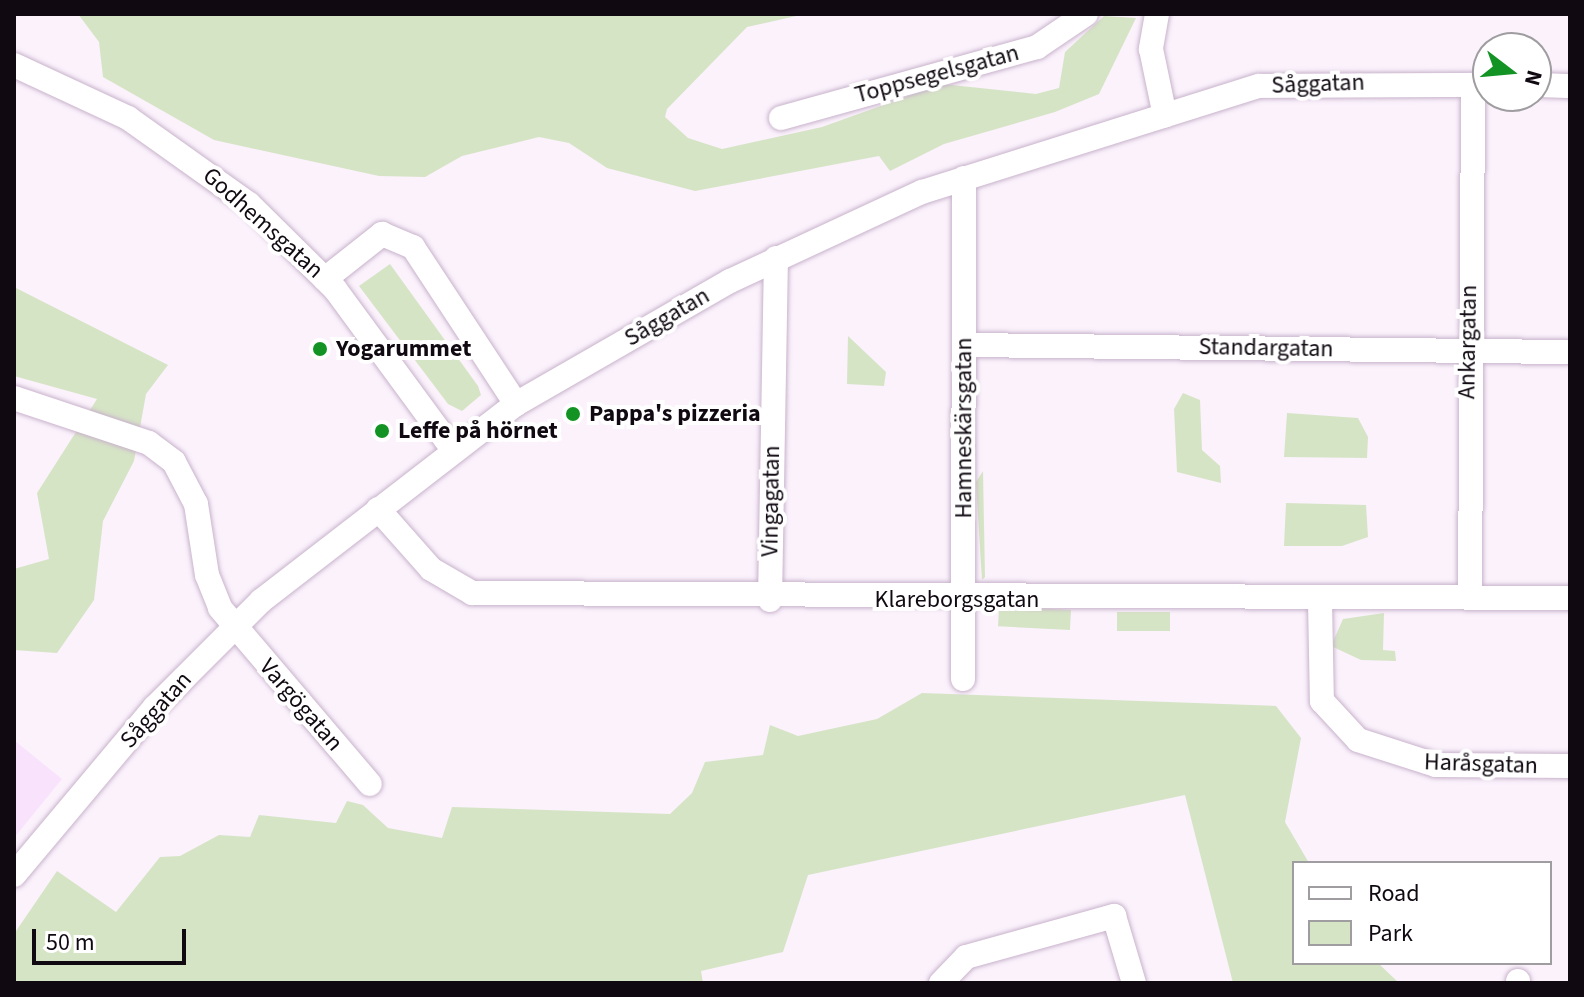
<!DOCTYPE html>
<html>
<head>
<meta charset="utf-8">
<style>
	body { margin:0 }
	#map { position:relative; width:1584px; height:997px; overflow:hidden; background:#fbf2fc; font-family:"Source Sans 3",sans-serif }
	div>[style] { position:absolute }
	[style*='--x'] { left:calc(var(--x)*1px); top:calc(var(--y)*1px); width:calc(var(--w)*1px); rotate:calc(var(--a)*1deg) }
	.built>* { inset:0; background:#f9e3fc }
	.green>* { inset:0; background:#d6e4c6; transform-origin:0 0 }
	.roads { filter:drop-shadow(0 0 2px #c8b2cb) drop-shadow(0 0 2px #c8b2cb) }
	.minor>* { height:24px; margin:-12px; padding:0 12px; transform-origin:12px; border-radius:12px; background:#fff }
	.dots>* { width:22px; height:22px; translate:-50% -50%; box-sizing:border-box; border:4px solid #fff; border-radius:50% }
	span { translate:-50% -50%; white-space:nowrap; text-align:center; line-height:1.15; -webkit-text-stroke:8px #fff; paint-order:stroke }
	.street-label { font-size:24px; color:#100911 }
	.poi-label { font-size:24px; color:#100911; font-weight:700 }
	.left { translate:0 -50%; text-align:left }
	.frame { position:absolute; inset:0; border:16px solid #100911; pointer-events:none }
	.legend { position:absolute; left:1292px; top:861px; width:260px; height:104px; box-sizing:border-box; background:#fff; border:2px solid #9f9da0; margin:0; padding:10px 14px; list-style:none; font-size:24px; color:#100911 }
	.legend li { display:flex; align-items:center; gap:16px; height:40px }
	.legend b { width:40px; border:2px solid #9f9da0 }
	.north { position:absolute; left:1472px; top:32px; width:80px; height:80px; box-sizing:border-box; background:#fff; border:2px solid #9f9da0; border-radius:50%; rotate:106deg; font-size:22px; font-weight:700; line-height:32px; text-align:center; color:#100911 }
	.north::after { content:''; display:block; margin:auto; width:28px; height:36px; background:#149325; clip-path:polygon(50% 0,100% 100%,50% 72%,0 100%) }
	.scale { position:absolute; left:32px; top:929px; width:154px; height:36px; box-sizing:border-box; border:4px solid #100911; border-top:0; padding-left:10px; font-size:24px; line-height:28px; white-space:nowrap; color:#100911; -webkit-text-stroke:6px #fff; paint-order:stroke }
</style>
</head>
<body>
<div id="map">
	<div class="built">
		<i style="clip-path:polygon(14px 740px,62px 779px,14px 838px)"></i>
	</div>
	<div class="green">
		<i style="clip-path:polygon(78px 14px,805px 14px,747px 27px,667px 109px,665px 117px,688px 138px,722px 149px,822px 127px,942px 84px,1036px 94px,1059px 88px,1065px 52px,1104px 16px,1136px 18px,1099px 94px,1055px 112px,944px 144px,890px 171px,879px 156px,695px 191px,607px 168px,569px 143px,539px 137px,462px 156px,425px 177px,379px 176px,214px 140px,103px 77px,99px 42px)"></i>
		<i style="clip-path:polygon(390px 264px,478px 386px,481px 395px,462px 411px,448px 404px,359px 286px)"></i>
		<i style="clip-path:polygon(14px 287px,168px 365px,146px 394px,134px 461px,103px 521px,94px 600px,57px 653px,14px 650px,14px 569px,49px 559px,37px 493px,97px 399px,14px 376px)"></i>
		<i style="clip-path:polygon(848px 336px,886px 372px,884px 386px,847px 384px)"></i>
		<i style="clip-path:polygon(1183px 393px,1200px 400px,1202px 450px,1220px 466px,1221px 483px,1177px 472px,1174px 409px)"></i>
		<i style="clip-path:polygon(1287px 413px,1358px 418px,1368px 437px,1367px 458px,1284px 457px)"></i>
		<i style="clip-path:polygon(983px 471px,985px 577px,982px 580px,976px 482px)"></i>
		<i style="clip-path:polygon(1286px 503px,1366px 505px,1368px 537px,1342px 546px,1284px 546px)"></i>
		<i style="left:1071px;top:610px;width:20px;height:72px;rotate:93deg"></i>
		<i style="left:1117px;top:612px;width:53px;height:19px"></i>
		<i style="clip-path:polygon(1384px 613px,1383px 650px,1395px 651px,1396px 661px,1361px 660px,1331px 646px,1343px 619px)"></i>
		<i style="clip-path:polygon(922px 693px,1276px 706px,1301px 738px,1285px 822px,1309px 863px,1294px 863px,1294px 963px,1378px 963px,1399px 983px,1233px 983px,1185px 795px,808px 875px,783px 952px,701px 971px,703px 983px,14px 983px,14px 934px,57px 871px,116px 912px,160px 857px,180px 856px,219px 835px,250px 837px,259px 815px,336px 823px,347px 801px,363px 805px,388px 828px,442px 838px,452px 807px,670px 814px,692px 793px,705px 762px,763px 755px,770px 725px,798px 736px,877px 719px)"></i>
	</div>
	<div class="roads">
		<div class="minor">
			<i style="--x:1157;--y:14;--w:36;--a:100"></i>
			<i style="--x:1151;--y:49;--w:68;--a:78.2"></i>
			<i style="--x:14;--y:65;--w:126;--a:24.9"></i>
			<i style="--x:128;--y:118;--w:148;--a:35.4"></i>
			<i style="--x:249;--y:204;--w:121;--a:44.7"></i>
			<i style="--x:335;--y:289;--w:201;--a:53.7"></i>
			<i style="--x:1536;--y:85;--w:34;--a:2"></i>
			<i style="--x:781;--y:118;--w:266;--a:-15.5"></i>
			<i style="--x:1037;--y:47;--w:59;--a:-34"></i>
			<i style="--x:325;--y:279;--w:73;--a:-38.3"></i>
			<i style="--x:382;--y:234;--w:34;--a:23"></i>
			<i style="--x:413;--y:247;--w:188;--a:56.7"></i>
			<i style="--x:965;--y:345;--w:602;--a:0.67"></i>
			<i style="--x:14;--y:398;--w:142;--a:18.4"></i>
			<i style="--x:149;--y:443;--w:31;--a:37"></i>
			<i style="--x:174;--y:462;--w:47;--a:62.4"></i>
			<i style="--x:196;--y:504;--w:72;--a:81.2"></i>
			<i style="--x:207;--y:575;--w:35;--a:68"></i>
			<i style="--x:220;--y:608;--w:231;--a:49.6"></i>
			<i style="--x:378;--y:509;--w:80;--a:48.5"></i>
			<i style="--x:431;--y:569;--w:48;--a:30.3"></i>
			<i style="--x:472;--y:593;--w:1098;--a:0.26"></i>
			<i style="--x:1470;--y:598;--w:513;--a:-89.66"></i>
			<i style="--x:770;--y:600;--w:342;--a:-89"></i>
			<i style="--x:1320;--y:601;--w:100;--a:88.9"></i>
			<i style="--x:1322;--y:701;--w:53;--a:47.3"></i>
			<i style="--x:1358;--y:740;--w:82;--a:17.8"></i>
			<i style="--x:1436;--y:765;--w:134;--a:0.4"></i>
			<i style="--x:963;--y:679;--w:501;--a:-89.89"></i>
			<i style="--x:14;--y:875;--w:219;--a:-50"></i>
			<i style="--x:155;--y:707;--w:150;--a:-45"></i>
			<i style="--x:261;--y:601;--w:322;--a:-37.7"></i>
			<i style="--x:516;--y:404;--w:247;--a:-29.9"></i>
			<i style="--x:730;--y:281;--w:212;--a:-24.9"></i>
			<i style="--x:922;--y:192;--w:353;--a:-17.5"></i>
			<i style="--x:1259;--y:86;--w:229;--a:-0.3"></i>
			<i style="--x:941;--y:983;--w:36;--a:-46"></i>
			<i style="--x:966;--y:957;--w:154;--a:-15.5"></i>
			<i style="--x:1114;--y:916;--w:70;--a:73.4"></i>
			<i style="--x:1518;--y:983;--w:2;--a:-90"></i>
		</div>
	</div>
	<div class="dots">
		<i style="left:320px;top:349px;background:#149325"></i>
		<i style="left:573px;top:414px;background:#149325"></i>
		<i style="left:382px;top:431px;background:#149325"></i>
	</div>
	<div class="street-label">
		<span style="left:937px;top:74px;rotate:-15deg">Toppsegelsgatan</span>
		<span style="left:1318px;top:84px;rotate:-2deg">Såggatan</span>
		<span style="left:263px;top:223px;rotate:42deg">Godhemsgatan</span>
		<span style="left:667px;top:317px;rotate:-30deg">Såggatan</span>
		<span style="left:1468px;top:342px;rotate:-89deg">Ankargatan</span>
		<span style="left:1266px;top:348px;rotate:1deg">Standargatan</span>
		<span style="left:964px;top:428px;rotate:-90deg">Hamneskärsgatan</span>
		<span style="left:771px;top:501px;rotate:-89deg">Vingagatan</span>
		<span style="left:957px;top:600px">Klareborgsgatan</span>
		<span style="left:301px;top:705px;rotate:49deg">Vargögatan</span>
		<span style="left:156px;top:710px;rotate:-48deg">Såggatan</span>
		<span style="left:1481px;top:764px;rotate:2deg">Haråsgatan</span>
	</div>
	<div class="poi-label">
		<span class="left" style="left:336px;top:349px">Yogarummet</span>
		<span class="left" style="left:589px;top:414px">Pappa's pizzeria</span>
		<span class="left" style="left:398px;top:431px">Leffe på hörnet</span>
	</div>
	<div class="frame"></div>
	<ul class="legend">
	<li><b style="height:10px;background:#fff"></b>Road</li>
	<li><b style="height:22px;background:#d6e4c6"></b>Park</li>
	</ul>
	<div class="north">N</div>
	<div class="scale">50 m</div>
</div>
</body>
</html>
